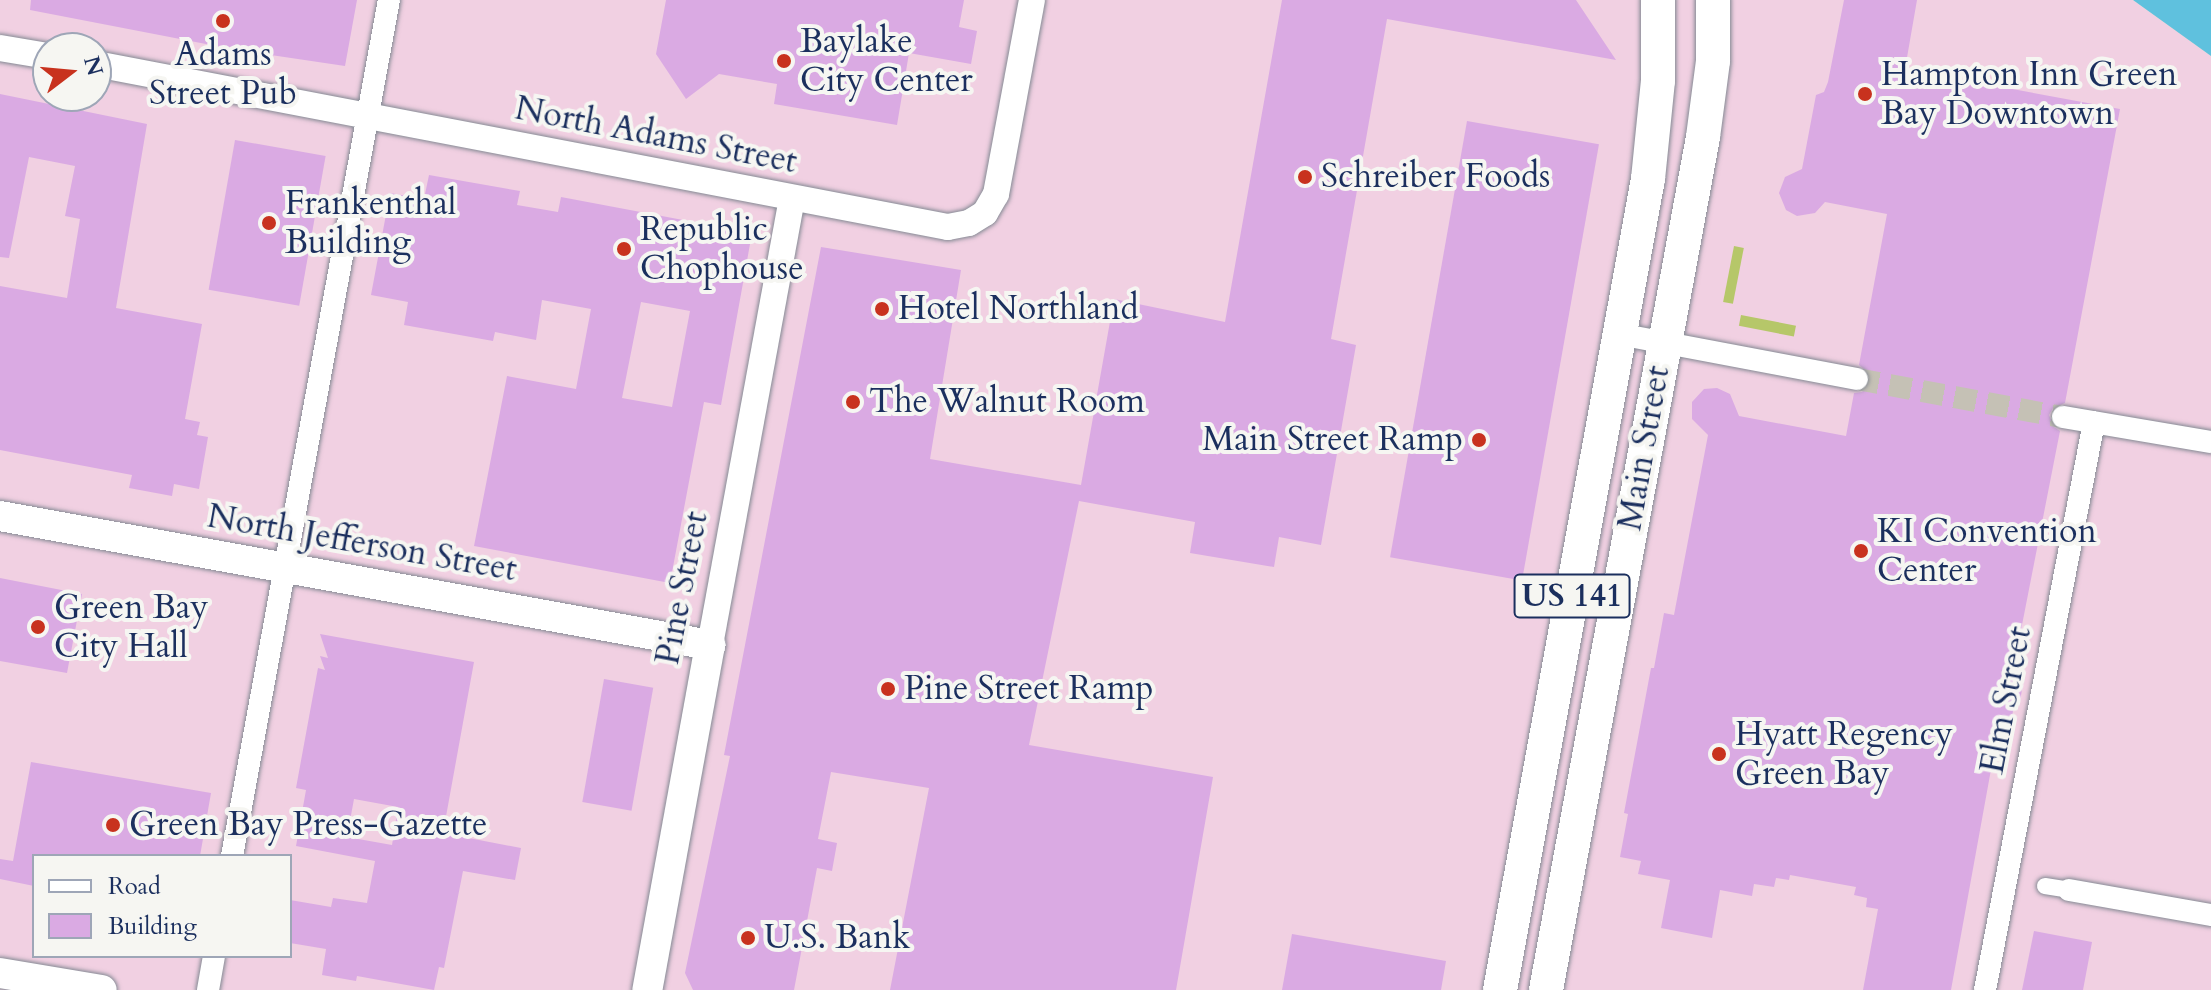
<!DOCTYPE html>
<html>
<head>
<meta charset="utf-8">
<style>
	body { margin:0 }
	#map { position:relative; width:2211px; height:990px; overflow:hidden; background:#efe5cb; font-family:Cardo,serif }
	div>[style] { position:absolute }
	[style*='--x'] { left:calc(var(--x)*1px); top:calc(var(--y)*1px); width:calc(var(--w)*1px); rotate:calc(var(--a)*1deg) }
	.built>* { inset:0; background:#f1d0e2 }
	.green>* { inset:0; background:#b6c769; transform-origin:0 0 }
	.water>* { inset:0; background:#5fc1de }
	.building>* { inset:0; background:#daaae3; transform-origin:0 0 }
	.minor-tunnel>* { height:22px; margin-top:-11px; transform-origin:0; background:repeating-linear-gradient(90deg,#c5c1b5 0 22px,transparent 0 33px) }
	.roads { filter:drop-shadow(0 0 2px #858a94) drop-shadow(0 0 2px #858a94) }
	.pedestrian>* { height:16px; margin:-8px; padding:0 8px; transform-origin:8px; border-radius:8px; background:#fff }
	.minor>* { height:22px; margin:-11px; padding:0 11px; transform-origin:11px; border-radius:11px; background:#fff }
	.tertiary>* { height:26px; margin:-13px; padding:0 13px; transform-origin:13px; border-radius:13px; background:#fff }
	.secondary>* { height:30px; margin:-15px; padding:0 15px; transform-origin:15px; border-radius:15px; background:#fff }
	.primary>* { height:34px; margin:-17px; padding:0 17px; transform-origin:17px; border-radius:17px; background:#fff }
	.dots>* { width:22px; height:22px; translate:-50% -50%; box-sizing:border-box; border:4px solid #f6f6f2; border-radius:50% }
	span { translate:-50% -50%; white-space:nowrap; text-align:center; line-height:1.15; -webkit-text-stroke:8px #f6f6f2; paint-order:stroke }
	.shield-label span { padding:2px 6px; background:#f6f6f2; border:2px solid; border-radius:6px; -webkit-text-stroke-width:0 }
	.shield-label { font-size:32px; color:#1b2f5e; font-weight:700 }
	.poi-label { font-size:34px; color:#1b2f5e }
	.left { translate:0 -50%; text-align:left }
	.right { translate:-100% -50%; text-align:right }
	.street-label { font-size:34px; color:#1b2f5e }
	.legend { position:absolute; left:32px; top:854px; width:260px; height:104px; box-sizing:border-box; background:#f6f6f2; border:2px solid #9ea6b7; margin:0; padding:10px 14px; list-style:none; font-size:24px; color:#1b2f5e }
	.legend li { display:flex; align-items:center; gap:16px; height:40px }
	.legend b { width:40px; border:2px solid #9ea6b7 }
	.north { position:absolute; left:32px; top:32px; width:80px; height:80px; box-sizing:border-box; background:#f6f6f2; border:2px solid #9ea6b7; border-radius:50%; rotate:74deg; font-size:22px; font-weight:700; line-height:32px; text-align:center; color:#1b2f5e }
	.north::after { content:''; display:block; margin:auto; width:28px; height:36px; background:#c8321e; clip-path:polygon(50% 0,100% 100%,50% 72%,0 100%) }
</style>
</head>
<body>
<div id="map">
	<div class="built">
		<i style="clip-path:polygon(evenodd,0 0,2133px 0,2211px 56px,2211px 990px,0 990px,0 0,48px 48px,96px 48px,96px 96px,48px 96px,48px 48px,0 0,34px 856px,290px 856px,290px 956px,34px 956px,34px 856px)"></i>
	</div>
	<div class="green">
		<i style="left:1734px;top:246px;width:10px;height:57px;rotate:11deg"></i>
		<i style="left:1741px;top:315px;width:56px;height:11px;rotate:11deg"></i>
	</div>
	<div class="water">
		<i style="clip-path:polygon(2133px 0,2211px 0,2211px 56px)"></i>
	</div>
	<div class="building">
		<i style="clip-path:polygon(31px 0,357px 0,345px 66px,237px 50px,30px 10px)"></i>
		<i style="clip-path:polygon(666px 0,964px 0,959px 27px,977px 31px,971px 64px,909px 53px,897px 125px,774px 104px,777px 84px,719px 74px,686px 99px,656px 54px)"></i>
		<i style="clip-path:polygon(1282px 0,1576px 0,1616px 60px,1387px 19px,1331px 339px,1356px 345px,1321px 545px,1279px 537px,1274px 567px,1190px 553px,1195px 522px,1079px 501px,1029px 745px,1213px 777px,1176px 990px,890px 990px,929px 788px,831px 772px,818px 839px,837px 843px,832px 871px,817px 868px,794px 990px,693px 990px,685px 973px,730px 756px,724px 755px,821px 247px,961px 270px,930px 459px,1081px 485px,1114px 299px,1225px 322px)"></i>
		<i style="clip-path:polygon(1844px 0,1917px 0,1905px 69px,2120px 109px,2065px 403px,2053px 408px,2049px 415px,2054px 427px,2060px 431px,2013px 671px,2025px 673px,2020px 701px,2015px 700px,2007px 744px,1996px 742px,1951px 990px,1863px 990px,1878px 909px,1866px 907px,1867px 898px,1854px 895px,1856px 887px,1790px 875px,1789px 880px,1776px 878px,1774px 887px,1754px 884px,1752px 896px,1720px 890px,1712px 938px,1661px 928px,1670px 880px,1638px 874px,1641px 861px,1620px 857px,1628px 814px,1624px 813px,1651px 668px,1654px 668px,1664px 613px,1674px 615px,1708px 435px,1692px 419px,1692px 402px,1704px 389px,1717px 388px,1730px 394px,1739px 416px,1846px 436px,1854px 393px,1862px 392px,1871px 382px,1870px 374px,1859px 365px,1887px 214px,1825px 202px,1815px 213px,1797px 216px,1786px 210px,1779px 193px,1785px 177px,1802px 169px,1816px 95px,1824px 92px,1828px 82px)"></i>
		<i style="clip-path:polygon(0 94px,147px 124px,116px 308px,202px 324px,185px 419px,200px 422px,197px 435px,208px 437px,199px 489px,174px 484px,172px 496px,129px 488px,132px 475px,0 450px,0 286px,67px 298px,80px 219px,65px 216px,75px 166px,29px 157px,9px 258px,0 257px)"></i>
		<i style="left:1467px;top:121px;width:134px;height:443px;rotate:10deg"></i>
		<i style="left:235px;top:140px;width:92px;height:152px;rotate:10deg"></i>
		<i style="clip-path:polygon(evenodd,429px 175px,520px 191px,517px 205px,558px 212px,561px 197px,752px 233px,721px 405px,704px 402px,670px 583px,474px 546px,507px 376px,576px 389px,591px 309px,542px 300px,536px 340px,495px 332px,493px 341px,404px 325px,408px 302px,371px 295px,390px 193px,424px 199px,429px 175px,641px 302px,690px 311px,672px 407px,622px 398px,641px 302px)"></i>
		<i style="clip-path:polygon(0 578px,82px 594px,67px 673px,0 661px)"></i>
		<i style="clip-path:polygon(evenodd,320px 634px,474px 662px,443px 833px,521px 848px,515px 880px,463px 871px,444px 968px,439px 967px,434px 990px,357px 976px,356px 981px,322px 975px,326px 949px,290px 943px,290px 900px,331px 907px,333px 898px,367px 903px,375px 861px,296px 846px,306px 790px,296px 788px,318px 668px,325px 670px,320px 656px,328px 658px,320px 634px,354px 799px,398px 807px,392px 845px,347px 837px,354px 799px)"></i>
		<i style="left:604px;top:679px;width:50px;height:125px;rotate:10deg"></i>
		<i style="clip-path:polygon(31px 762px,211px 793px,200px 856px,34px 856px,34px 886px,0 879px,0 859px,13px 861px)"></i>
		<i style="clip-path:polygon(2034px 931px,2092px 942px,2083px 990px,2022px 990px)"></i>
		<i style="clip-path:polygon(1292px 934px,1446px 961px,1441px 990px,1282px 990px)"></i>
	</div>
	<div class="minor-tunnel">
		<i style="--x:1857;--y:379;--w:209;--a:10.5"></i>
	</div>
	<div class="roads">
		<div class="pedestrian">
			<i style="--x:2045;--y:886;--w:24;--a:9"></i>
		</div>
		<div class="minor">
			<i style="--x:1619;--y:334;--w:242;--a:10.7"></i>
			<i style="--x:2063;--y:417;--w:150;--a:9.6"></i>
			<i style="--x:232;--y:856;--w:870;--a:-79.61"></i>
			<i style="--x:2069;--y:890;--w:144;--a:10"></i>
			<i style="--x:208;--y:990;--w:35;--a:-80"></i>
			<i style="--x:1985;--y:990;--w:578;--a:-79.14"></i>
		</div>
		<div class="tertiary">
			<i style="--x:0;--y:48;--w:49;--a:9.5"></i>
			<i style="--x:96;--y:64;--w:867;--a:10.83"></i>
			<i style="--x:948;--y:227;--w:21;--a:-11"></i>
			<i style="--x:969;--y:223;--w:19;--a:-32"></i>
			<i style="--x:985;--y:213;--w:22;--a:-60"></i>
			<i style="--x:996;--y:194;--w:197;--a:-79.5"></i>
			<i style="--x:710;--y:645;--w:453;--a:-79.6"></i>
		</div>
		<div class="secondary">
			<i style="--x:0;--y:516;--w:722;--a:10.3"></i>
			<i style="--x:710;--y:645;--w:351;--a:100.3"></i>
			<i style="--x:0;--y:973;--w:103;--a:9.5"></i>
		</div>
		<div class="primary">
			<i style="--x:1500;--y:990;--w:824;--a:-79.66"></i>
			<i style="--x:1648;--y:179;--w:99;--a:-84.2"></i>
			<i style="--x:1658;--y:81;--w:81;--a:-90"></i>
			<i style="--x:1546;--y:990;--w:867;--a:-79.57"></i>
			<i style="--x:1703;--y:137;--w:77;--a:-82.5"></i>
			<i style="--x:1713;--y:61;--w:61;--a:-90"></i>
		</div>
	</div>
	<div class="dots">
		<i style="left:223px;top:21px;background:#c8321e"></i>
		<i style="left:784px;top:61px;background:#c8321e"></i>
		<i style="left:1865px;top:94px;background:#c8321e"></i>
		<i style="left:1305px;top:177px;background:#c8321e"></i>
		<i style="left:269px;top:223px;background:#c8321e"></i>
		<i style="left:624px;top:249px;background:#c8321e"></i>
		<i style="left:882px;top:309px;background:#c8321e"></i>
		<i style="left:853px;top:402px;background:#c8321e"></i>
		<i style="left:1479px;top:440px;background:#c8321e"></i>
		<i style="left:1861px;top:551px;background:#c8321e"></i>
		<i style="left:38px;top:627px;background:#c8321e"></i>
		<i style="left:888px;top:689px;background:#c8321e"></i>
		<i style="left:1719px;top:754px;background:#c8321e"></i>
		<i style="left:113px;top:825px;background:#c8321e"></i>
		<i style="left:748px;top:938px;background:#c8321e"></i>
	</div>
	<div class="shield-label">
		<span style="left:1572px;top:596px">US 141</span>
	</div>
	<div class="poi-label">
		<span class="left" style="left:800px;top:61px">Baylake<br>City Center</span>
		<span style="left:223px;top:74px">Adams<br>Street Pub</span>
		<span class="left" style="left:1881px;top:94px">Hampton Inn Green<br>Bay Downtown</span>
		<span class="left" style="left:1321px;top:177px">Schreiber Foods</span>
		<span class="left" style="left:285px;top:223px">Frankenthal<br>Building</span>
		<span class="left" style="left:640px;top:249px">Republic<br>Chophouse</span>
		<span class="left" style="left:898px;top:309px">Hotel Northland</span>
		<span class="left" style="left:869px;top:402px">The Walnut Room</span>
		<span class="right" style="left:1463px;top:440px">Main Street Ramp</span>
		<span class="left" style="left:1877px;top:551px">KI Convention<br>Center</span>
		<span class="left" style="left:54px;top:627px">Green Bay<br>City Hall</span>
		<span class="left" style="left:904px;top:689px">Pine Street Ramp</span>
		<span class="left" style="left:1735px;top:754px">Hyatt Regency<br>Green Bay</span>
		<span class="left" style="left:129px;top:825px">Green Bay Press-Gazette</span>
		<span class="left" style="left:764px;top:938px">U.S. Bank</span>
	</div>
	<div class="street-label">
		<span style="left:656px;top:135px;rotate:11deg">North Adams Street</span>
		<span style="left:1644px;top:448px;rotate:-80deg">Main Street</span>
		<span style="left:362px;top:543px;rotate:10deg">North Jefferson Street</span>
		<span style="left:682px;top:588px;rotate:-79deg">Pine Street</span>
		<span style="left:2006px;top:700px;rotate:-79deg">Elm Street</span>
	</div>
	<ul class="legend">
	<li><b style="height:10px;background:#fff"></b>Road</li>
	<li><b style="height:22px;background:#daaae3"></b>Building</li>
	</ul>
	<div class="north">N</div>
</div>
</body>
</html>
